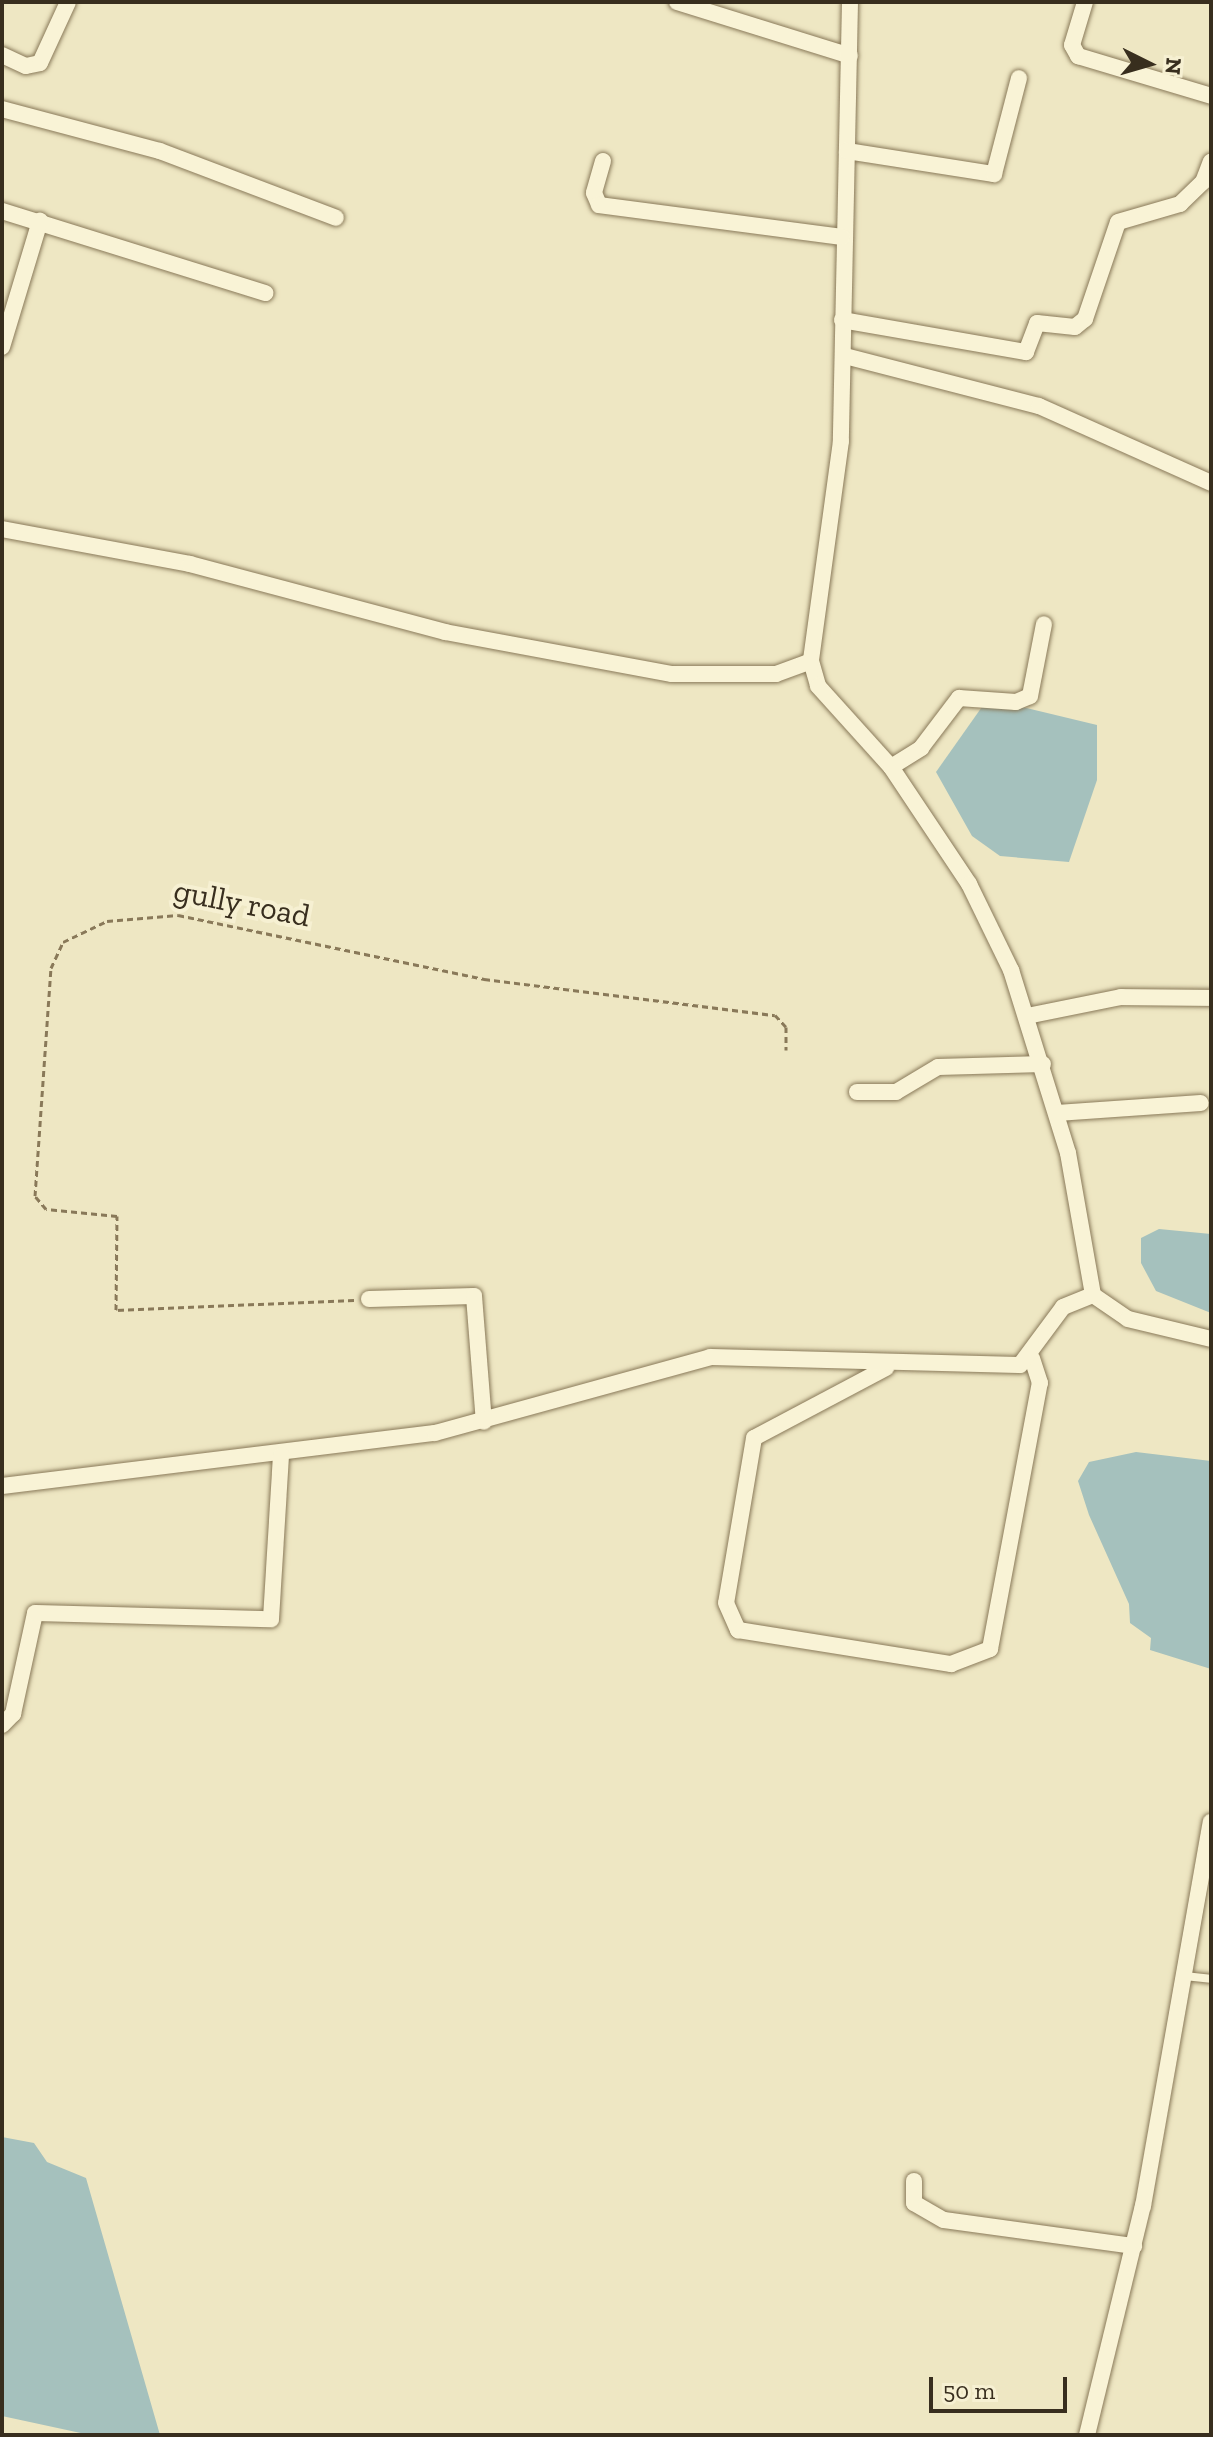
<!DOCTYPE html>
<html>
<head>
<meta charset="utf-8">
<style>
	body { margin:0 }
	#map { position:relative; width:1213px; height:2437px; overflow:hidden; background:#eee7c3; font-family:"Zilla Slab",serif }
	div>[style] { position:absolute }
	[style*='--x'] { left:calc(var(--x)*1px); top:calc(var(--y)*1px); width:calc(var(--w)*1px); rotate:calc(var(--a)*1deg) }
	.water>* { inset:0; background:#a5c1bd }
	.path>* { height:3px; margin-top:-1.5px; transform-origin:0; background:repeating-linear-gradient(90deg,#897959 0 6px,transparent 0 10px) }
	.roads { filter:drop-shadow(0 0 2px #897959) drop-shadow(0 0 2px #897959) }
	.service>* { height:8px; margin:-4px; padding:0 4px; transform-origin:4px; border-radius:4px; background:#f9f3d6 }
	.minor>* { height:16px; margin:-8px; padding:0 8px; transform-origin:8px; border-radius:8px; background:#f9f3d6 }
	span { translate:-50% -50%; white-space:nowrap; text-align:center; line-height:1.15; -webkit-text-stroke:8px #f6f0d2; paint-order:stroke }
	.street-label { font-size:32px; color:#382e1e }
	.frame { position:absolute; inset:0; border:4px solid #382e1e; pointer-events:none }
	.north { position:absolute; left:1109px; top:24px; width:80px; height:80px; -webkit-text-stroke:6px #f6f0d2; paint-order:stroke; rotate:95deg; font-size:22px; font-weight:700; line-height:32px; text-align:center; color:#382e1e }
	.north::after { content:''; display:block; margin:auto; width:28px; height:36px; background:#382e1e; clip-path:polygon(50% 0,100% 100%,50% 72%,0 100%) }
	.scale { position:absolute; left:929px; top:2377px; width:138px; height:36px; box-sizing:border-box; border:4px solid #382e1e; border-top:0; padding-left:10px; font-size:24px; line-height:28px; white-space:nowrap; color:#382e1e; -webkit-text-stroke:6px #f6f0d2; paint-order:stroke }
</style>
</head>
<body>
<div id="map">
	<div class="water">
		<i style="clip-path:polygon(1002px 702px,1097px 725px,1097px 780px,1069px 862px,1000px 856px,972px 836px,936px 772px,984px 704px)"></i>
		<i style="clip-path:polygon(1159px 1229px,1211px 1234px,1211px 1313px,1156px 1291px,1141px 1263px,1141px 1238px)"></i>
		<i style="clip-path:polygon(1136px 1452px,1211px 1461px,1211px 1669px,1150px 1650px,1151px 1638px,1130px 1623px,1129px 1604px,1089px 1515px,1078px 1481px,1089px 1462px)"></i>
		<i style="clip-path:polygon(2px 2137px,34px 2143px,47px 2162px,86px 2178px,160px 2435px,90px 2435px,2px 2416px)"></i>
	</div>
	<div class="path">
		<i style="--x:354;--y:1300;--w:238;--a:177.6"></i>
		<i style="--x:116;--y:1310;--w:94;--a:-89.4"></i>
		<i style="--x:117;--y:1216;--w:71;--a:-174.4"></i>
		<i style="--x:46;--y:1209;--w:17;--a:-130"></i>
		<i style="--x:35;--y:1196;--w:229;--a:-86"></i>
		<i style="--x:51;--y:968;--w:29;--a:-65"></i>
		<i style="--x:63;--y:942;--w:49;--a:-25.5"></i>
		<i style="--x:107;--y:921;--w:71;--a:-4.8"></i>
		<i style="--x:178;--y:915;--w:313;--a:11.8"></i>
		<i style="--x:484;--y:979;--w:293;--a:7.1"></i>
		<i style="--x:775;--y:1015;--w:16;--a:47"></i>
		<i style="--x:786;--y:1027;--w:23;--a:90"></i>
	</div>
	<div class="roads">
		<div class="service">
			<i style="--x:1184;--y:1976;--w:27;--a:6"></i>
		</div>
		<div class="minor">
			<i style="--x:677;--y:2;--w:181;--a:17.3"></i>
			<i style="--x:850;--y:2;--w:439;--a:91.2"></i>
			<i style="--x:841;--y:441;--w:222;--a:97.8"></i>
			<i style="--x:811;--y:661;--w:26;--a:74"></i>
			<i style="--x:818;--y:686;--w:109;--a:48"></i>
			<i style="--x:891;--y:767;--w:141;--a:56.3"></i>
			<i style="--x:969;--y:884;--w:96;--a:64"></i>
			<i style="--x:1011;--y:970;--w:192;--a:72.7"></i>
			<i style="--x:1068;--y:1153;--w:144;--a:80"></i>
			<i style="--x:1093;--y:1295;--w:42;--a:34.4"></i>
			<i style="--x:1128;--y:1319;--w:85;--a:13.5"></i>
			<i style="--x:1085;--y:2;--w:45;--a:106.8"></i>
			<i style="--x:1072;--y:45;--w:13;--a:61"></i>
			<i style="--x:1078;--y:56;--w:139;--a:16.7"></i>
			<i style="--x:2;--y:55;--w:26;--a:25"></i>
			<i style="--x:26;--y:66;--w:14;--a:-12"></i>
			<i style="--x:40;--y:63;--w:67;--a:-65.3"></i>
			<i style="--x:2;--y:109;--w:163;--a:14.9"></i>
			<i style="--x:160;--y:151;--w:188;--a:20.8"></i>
			<i style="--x:847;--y:151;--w:149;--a:8.9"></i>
			<i style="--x:994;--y:174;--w:99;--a:-75.4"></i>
			<i style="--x:603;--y:161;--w:33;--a:106"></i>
			<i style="--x:594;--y:193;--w:13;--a:67"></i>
			<i style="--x:599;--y:205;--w:245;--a:7.5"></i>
			<i style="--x:2;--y:211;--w:276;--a:17.3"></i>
			<i style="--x:842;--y:320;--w:187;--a:9.9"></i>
			<i style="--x:1026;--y:352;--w:31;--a:-69"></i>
			<i style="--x:1037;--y:323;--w:38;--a:6"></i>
			<i style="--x:1075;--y:327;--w:13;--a:-39"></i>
			<i style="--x:1085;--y:319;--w:102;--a:-71.2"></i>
			<i style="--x:1118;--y:222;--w:65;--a:-16.2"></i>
			<i style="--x:1180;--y:204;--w:32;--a:-44"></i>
			<i style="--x:1203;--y:182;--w:22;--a:-69"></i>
			<i style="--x:2;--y:347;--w:132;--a:-73.2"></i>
			<i style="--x:845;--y:356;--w:200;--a:14.5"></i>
			<i style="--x:1039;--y:406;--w:188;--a:24.1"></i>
			<i style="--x:2;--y:529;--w:191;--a:10.5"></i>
			<i style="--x:190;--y:564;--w:264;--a:14.9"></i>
			<i style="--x:445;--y:632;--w:231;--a:10.5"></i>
			<i style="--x:672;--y:674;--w:104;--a:0"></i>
			<i style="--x:776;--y:674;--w:37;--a:-20"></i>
			<i style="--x:891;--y:767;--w:36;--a:-32"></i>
			<i style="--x:921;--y:748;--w:63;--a:-52.8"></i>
			<i style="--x:959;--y:698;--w:57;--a:4"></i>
			<i style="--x:1016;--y:702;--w:15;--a:-23"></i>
			<i style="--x:1030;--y:696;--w:73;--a:-79"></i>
			<i style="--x:1027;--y:1016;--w:96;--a:-11.4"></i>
			<i style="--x:1121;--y:997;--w:90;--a:0.6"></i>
			<i style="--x:857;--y:1092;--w:39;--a:0"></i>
			<i style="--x:896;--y:1092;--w:49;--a:-30.8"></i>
			<i style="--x:938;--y:1067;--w:105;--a:-1.6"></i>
			<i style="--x:1057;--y:1113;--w:144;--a:-4"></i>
			<i style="--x:369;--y:1299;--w:105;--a:-1.6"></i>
			<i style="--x:474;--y:1296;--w:126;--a:85.5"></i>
			<i style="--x:886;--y:1368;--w:149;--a:152.1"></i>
			<i style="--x:754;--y:1438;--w:167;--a:99.6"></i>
			<i style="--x:726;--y:1603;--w:30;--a:66"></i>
			<i style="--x:738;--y:1630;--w:216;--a:9.1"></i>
			<i style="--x:951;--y:1664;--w:42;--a:-21"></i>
			<i style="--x:990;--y:1649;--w:271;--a:-79.4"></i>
			<i style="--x:1040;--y:1383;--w:26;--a:-108"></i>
			<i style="--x:2;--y:1486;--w:436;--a:-7"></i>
			<i style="--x:435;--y:1433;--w:285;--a:-15.4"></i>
			<i style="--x:710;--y:1357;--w:310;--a:1.5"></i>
			<i style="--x:1020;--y:1365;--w:72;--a:-53.4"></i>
			<i style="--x:1063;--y:1307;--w:32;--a:-22"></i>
			<i style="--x:2;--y:1725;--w:16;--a:-45"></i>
			<i style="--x:13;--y:1714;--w:103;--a:-77.7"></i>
			<i style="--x:35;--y:1613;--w:236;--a:1.5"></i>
			<i style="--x:271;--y:1619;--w:164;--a:-86.5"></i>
			<i style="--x:914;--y:2181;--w:22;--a:90"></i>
			<i style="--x:914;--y:2203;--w:34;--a:30"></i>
			<i style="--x:944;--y:2220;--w:192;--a:7.8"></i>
			<i style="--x:1087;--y:2435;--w:236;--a:-76.3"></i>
			<i style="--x:1143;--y:2206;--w:390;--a:-80"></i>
		</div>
	</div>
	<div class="street-label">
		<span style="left:242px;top:903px;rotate:11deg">gully road</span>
	</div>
	<div class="frame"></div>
	<div class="north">N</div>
	<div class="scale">50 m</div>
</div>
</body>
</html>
